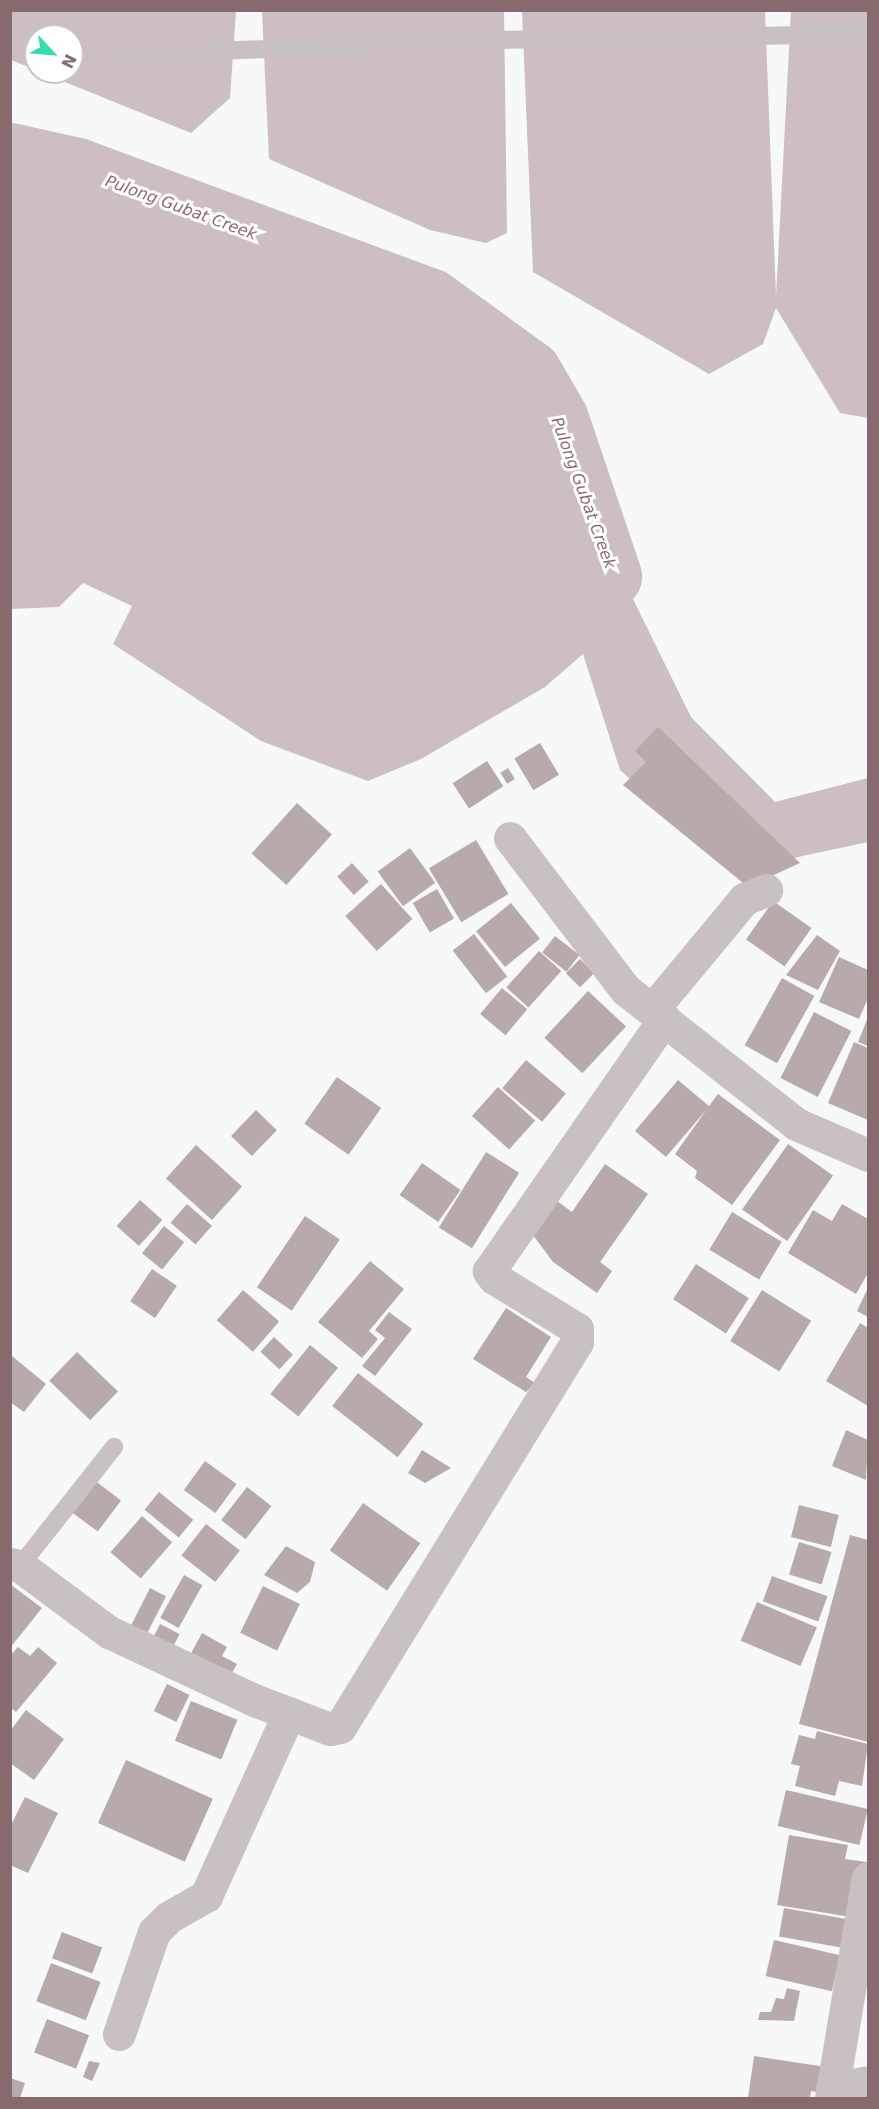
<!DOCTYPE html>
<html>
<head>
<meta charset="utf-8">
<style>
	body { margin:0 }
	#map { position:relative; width:879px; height:2109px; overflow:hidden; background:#f7f8f9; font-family:"DejaVu Sans",sans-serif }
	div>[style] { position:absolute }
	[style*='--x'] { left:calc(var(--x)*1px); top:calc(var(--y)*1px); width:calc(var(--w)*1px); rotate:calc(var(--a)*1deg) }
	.water>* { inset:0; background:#ccbec1 }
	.river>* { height:63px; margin:-31.5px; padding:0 31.5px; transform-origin:31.5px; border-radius:31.5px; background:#ccbec1 }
	.building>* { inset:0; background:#b8aaab; transform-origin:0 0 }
	.service>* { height:18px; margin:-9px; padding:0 9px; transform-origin:9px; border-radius:9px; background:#c9c0c1 }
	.minor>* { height:33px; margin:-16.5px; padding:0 16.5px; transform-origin:16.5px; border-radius:16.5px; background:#c9c0c1 }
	span { translate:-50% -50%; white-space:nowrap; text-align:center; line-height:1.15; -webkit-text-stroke:6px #fff; paint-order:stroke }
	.water-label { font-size:16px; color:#896b72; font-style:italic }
	.frame { position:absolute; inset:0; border:12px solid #876a6c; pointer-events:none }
	.north { position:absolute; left:24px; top:24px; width:60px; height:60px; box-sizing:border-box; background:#fff; border:2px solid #cfc3c4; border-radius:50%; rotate:116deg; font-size:16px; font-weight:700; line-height:24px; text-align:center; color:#876a6c }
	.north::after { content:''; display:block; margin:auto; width:21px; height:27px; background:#35dcad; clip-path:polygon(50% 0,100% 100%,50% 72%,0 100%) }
</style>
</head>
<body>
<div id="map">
	<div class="water">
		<i style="clip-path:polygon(10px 11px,236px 11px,230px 98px,191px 133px,40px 72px,72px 72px,72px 36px,36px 36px,36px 70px,11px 60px)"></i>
		<i style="clip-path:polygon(262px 11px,504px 11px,507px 233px,486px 243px,430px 230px,269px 159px)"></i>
		<i style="clip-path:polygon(522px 11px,765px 11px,776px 297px,791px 11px,868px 11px,868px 418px,840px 413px,776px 308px,763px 344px,709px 374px,533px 272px)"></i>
		<i style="clip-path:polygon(11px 182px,325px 253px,533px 396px,691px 717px,775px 802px,868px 778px,868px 842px,733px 871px,620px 770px,583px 654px,545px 687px,421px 759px,368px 781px,261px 741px,113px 644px,132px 606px,83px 583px,59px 607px,11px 609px)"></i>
	</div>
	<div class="river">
		<i style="--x:10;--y:154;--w:69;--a:12.6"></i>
		<i style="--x:77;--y:169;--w:377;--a:20.3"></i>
		<i style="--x:431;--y:300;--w:122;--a:36"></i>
		<i style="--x:530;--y:372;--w:54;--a:60.1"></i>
		<i style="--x:557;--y:419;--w:166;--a:71.3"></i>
	</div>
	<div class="building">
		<i style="clip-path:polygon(658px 727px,800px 863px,748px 887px,623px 785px,646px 762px,635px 751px)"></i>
		<i style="left:540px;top:743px;width:37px;height:30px;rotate:59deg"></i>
		<i style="left:487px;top:761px;width:30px;height:41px;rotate:57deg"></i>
		<i style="left:508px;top:768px;width:13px;height:9px;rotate:58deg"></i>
		<i style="left:297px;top:803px;width:47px;height:68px;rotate:42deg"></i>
		<i style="left:476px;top:840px;width:63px;height:55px;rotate:59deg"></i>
		<i style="left:410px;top:848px;width:43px;height:40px;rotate:54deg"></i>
		<i style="left:352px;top:863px;width:25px;height:20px;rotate:48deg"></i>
		<i style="left:381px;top:884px;width:47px;height:48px;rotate:48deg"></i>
		<i style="left:437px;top:889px;width:34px;height:28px;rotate:60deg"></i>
		<i style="left:773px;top:901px;width:47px;height:47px;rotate:35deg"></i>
		<i style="left:511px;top:903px;width:46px;height:45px;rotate:51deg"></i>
		<i style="left:474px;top:934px;width:54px;height:27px;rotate:52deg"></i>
		<i style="clip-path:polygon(817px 935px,840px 951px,818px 990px,786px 975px)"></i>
		<i style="left:555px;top:936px;width:31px;height:21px;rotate:38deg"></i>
		<i style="left:539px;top:951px;width:30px;height:49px;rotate:42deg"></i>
		<i style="clip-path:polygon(839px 957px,868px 970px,868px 998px,859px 1019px,819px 1002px)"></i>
		<i style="left:580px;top:959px;width:20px;height:20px;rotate:45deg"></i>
		<i style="left:782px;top:978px;width:37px;height:77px;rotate:29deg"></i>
		<i style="left:502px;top:988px;width:33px;height:34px;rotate:40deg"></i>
		<i style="left:588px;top:991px;width:52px;height:64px;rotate:43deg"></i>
		<i style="left:814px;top:1012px;width:42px;height:74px;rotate:27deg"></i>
		<i style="clip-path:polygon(868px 1017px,868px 1046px,858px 1042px)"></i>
		<i style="clip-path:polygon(854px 1042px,868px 1048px,868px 1120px,828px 1103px)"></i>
		<i style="left:526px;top:1060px;width:52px;height:37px;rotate:40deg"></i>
		<i style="left:337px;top:1077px;width:54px;height:57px;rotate:35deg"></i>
		<i style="clip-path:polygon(678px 1080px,709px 1106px,718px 1094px,780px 1140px,732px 1205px,695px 1178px,697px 1171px,675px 1154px,707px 1109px,666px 1157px,635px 1131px)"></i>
		<i style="left:498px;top:1087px;width:50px;height:39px;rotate:42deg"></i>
		<i style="left:256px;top:1110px;width:29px;height:36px;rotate:44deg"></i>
		<i style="left:788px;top:1144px;width:55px;height:80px;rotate:35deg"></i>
		<i style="left:196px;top:1145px;width:62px;height:45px;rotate:42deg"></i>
		<i style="left:486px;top:1152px;width:39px;height:89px;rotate:32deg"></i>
		<i style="left:422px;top:1163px;width:47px;height:39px;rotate:35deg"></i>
		<i style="clip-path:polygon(605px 1164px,648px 1194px,600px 1262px,612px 1271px,597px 1293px,553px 1262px,530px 1231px,553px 1198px,572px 1212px)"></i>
		<i style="left:140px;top:1200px;width:30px;height:35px;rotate:42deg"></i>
		<i style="left:187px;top:1204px;width:33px;height:25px;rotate:41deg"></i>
		<i style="clip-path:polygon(842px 1204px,868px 1219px,868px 1273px,856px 1294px,788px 1253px,813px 1210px,832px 1221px)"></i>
		<i style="left:732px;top:1212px;width:58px;height:44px;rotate:31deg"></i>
		<i style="left:305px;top:1216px;width:42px;height:86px;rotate:34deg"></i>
		<i style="left:164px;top:1226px;width:26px;height:35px;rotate:39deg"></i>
		<i style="clip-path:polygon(370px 1261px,404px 1289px,369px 1331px,378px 1339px,362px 1358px,318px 1322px)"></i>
		<i style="left:696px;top:1264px;width:63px;height:42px;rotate:33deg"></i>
		<i style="left:152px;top:1269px;width:30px;height:39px;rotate:34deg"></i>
		<i style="clip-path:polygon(868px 1288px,868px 1317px,857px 1311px)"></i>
		<i style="left:243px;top:1290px;width:48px;height:40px;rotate:41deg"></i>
		<i style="left:762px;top:1290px;width:58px;height:60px;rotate:32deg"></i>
		<i style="clip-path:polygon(506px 1308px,551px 1337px,526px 1377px,535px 1383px,526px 1392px,473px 1359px)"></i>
		<i style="clip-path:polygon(389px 1312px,412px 1329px,375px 1376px,362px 1366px,385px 1338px,375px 1330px)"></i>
		<i style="clip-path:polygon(860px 1323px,868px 1328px,868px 1406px,826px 1381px)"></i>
		<i style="left:274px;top:1337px;width:26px;height:20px;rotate:43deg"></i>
		<i style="left:310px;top:1345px;width:36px;height:63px;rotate:39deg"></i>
		<i style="left:77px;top:1352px;width:57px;height:40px;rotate:44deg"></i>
		<i style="clip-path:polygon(12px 1356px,46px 1384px,24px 1412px,10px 1402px)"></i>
		<i style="left:358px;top:1373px;width:83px;height:42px;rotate:38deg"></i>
		<i style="clip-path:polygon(846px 1430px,868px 1440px,866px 1480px,832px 1466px)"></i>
		<i style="clip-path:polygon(422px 1450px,451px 1468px,425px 1483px,408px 1473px)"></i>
		<i style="left:205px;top:1461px;width:39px;height:36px;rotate:36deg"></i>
		<i style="left:94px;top:1480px;width:34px;height:39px;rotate:37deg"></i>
		<i style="left:247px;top:1487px;width:31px;height:42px;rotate:38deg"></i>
		<i style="left:159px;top:1492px;width:44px;height:23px;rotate:39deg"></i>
		<i style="left:363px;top:1503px;width:70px;height:58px;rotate:35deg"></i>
		<i style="left:799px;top:1505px;width:41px;height:33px;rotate:14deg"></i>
		<i style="left:142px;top:1516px;width:40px;height:48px;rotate:41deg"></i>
		<i style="left:206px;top:1524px;width:43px;height:40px;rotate:38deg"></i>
		<i style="clip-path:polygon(850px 1535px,868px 1540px,868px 1742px,799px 1724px)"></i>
		<i style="left:799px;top:1542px;width:34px;height:34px;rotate:17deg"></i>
		<i style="clip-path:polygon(286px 1546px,315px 1562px,310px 1582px,297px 1593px,264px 1575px)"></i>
		<i style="left:184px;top:1575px;width:21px;height:49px;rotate:29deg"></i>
		<i style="left:772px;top:1576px;width:59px;height:27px;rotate:20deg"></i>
		<i style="clip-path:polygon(10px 1584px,42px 1608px,10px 1648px)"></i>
		<i style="left:263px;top:1586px;width:41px;height:52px;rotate:26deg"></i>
		<i style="left:150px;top:1588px;width:18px;height:47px;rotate:27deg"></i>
		<i style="left:757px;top:1602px;width:65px;height:42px;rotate:23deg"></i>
		<i style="left:160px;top:1624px;width:22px;height:19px;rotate:27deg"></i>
		<i style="clip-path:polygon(202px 1633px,227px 1647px,222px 1656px,237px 1664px,228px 1680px,188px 1659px)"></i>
		<i style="clip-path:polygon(18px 1647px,30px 1656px,38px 1647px,57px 1663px,16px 1712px,10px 1707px,10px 1656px)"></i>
		<i style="left:167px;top:1684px;width:25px;height:30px;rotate:26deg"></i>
		<i style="left:191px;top:1701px;width:50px;height:43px;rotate:22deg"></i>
		<i style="clip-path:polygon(26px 1710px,64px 1739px,34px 1780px,10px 1763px,10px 1731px)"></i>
		<i style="clip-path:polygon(817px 1731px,868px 1744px,862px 1786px,839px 1781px,835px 1796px,795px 1786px,800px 1766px,791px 1764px,799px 1735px,815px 1739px)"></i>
		<i style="left:126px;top:1760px;width:95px;height:69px;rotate:24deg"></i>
		<i style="left:786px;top:1790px;width:84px;height:37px;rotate:13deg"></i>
		<i style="clip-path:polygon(25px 1797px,58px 1813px,28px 1873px,10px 1865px,10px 1827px)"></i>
		<i style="clip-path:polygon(789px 1835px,848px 1845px,845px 1859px,867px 1862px,857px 1918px,777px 1905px)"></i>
		<i style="left:784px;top:1908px;width:73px;height:29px;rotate:10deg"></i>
		<i style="left:62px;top:1932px;width:43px;height:28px;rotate:21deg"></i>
		<i style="left:774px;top:1940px;width:68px;height:37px;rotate:13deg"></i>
		<i style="left:51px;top:1963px;width:53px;height:41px;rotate:21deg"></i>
		<i style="clip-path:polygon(787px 1988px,800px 1991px,794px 2021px,758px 2020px,760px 2012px,771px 2012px,776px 1998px,784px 1999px)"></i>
		<i style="left:47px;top:2019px;width:45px;height:36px;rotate:21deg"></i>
		<i style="clip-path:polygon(754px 2056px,826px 2067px,822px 2093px,811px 2091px,810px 2098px,748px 2098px)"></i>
		<i style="clip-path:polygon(89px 2061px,100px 2063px,92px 2081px,83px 2077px)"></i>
		<i style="clip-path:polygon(10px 2078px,25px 2083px,20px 2098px,10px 2098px)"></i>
	</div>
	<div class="service">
		<i style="--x:116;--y:55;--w:381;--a:-2.3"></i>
		<i style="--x:497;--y:40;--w:371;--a:-0.9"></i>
		<i style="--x:20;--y:1566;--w:152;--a:-51.7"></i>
	</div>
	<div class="minor">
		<i style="--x:510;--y:838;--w:191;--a:52.7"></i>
		<i style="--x:626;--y:990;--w:216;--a:38.2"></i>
		<i style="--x:796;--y:1124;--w:78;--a:23.3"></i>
		<i style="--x:652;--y:1010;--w:144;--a:-50.3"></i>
		<i style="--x:744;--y:899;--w:24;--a:-22"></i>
		<i style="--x:10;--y:1564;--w:10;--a:11"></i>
		<i style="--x:20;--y:1566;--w:111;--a:36.6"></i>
		<i style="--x:109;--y:1632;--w:160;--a:25.1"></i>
		<i style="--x:254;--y:1700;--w:81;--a:20.9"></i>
		<i style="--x:330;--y:1729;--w:10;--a:-11"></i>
		<i style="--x:340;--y:1727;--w:452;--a:-58.4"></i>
		<i style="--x:577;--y:1342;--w:13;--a:-90"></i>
		<i style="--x:577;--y:1329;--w:97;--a:-148.4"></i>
		<i style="--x:494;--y:1278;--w:9;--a:-126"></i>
		<i style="--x:489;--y:1271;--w:307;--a:-55.2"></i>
		<i style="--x:119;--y:2034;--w:108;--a:-71.1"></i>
		<i style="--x:154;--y:1932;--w:21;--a:-45"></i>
		<i style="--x:169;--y:1917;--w:43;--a:-29.6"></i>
		<i style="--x:206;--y:1896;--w:201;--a:-65.6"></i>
		<i style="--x:832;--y:2088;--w:36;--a:-9"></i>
		<i style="--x:831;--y:2098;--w:223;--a:-80.5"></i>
	</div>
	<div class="water-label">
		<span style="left:181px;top:208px;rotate:20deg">Pulong Gubat Creek</span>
		<span style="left:583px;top:493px;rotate:70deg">Pulong Gubat Creek</span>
	</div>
	<div class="frame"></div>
	<div class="north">N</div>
</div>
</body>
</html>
